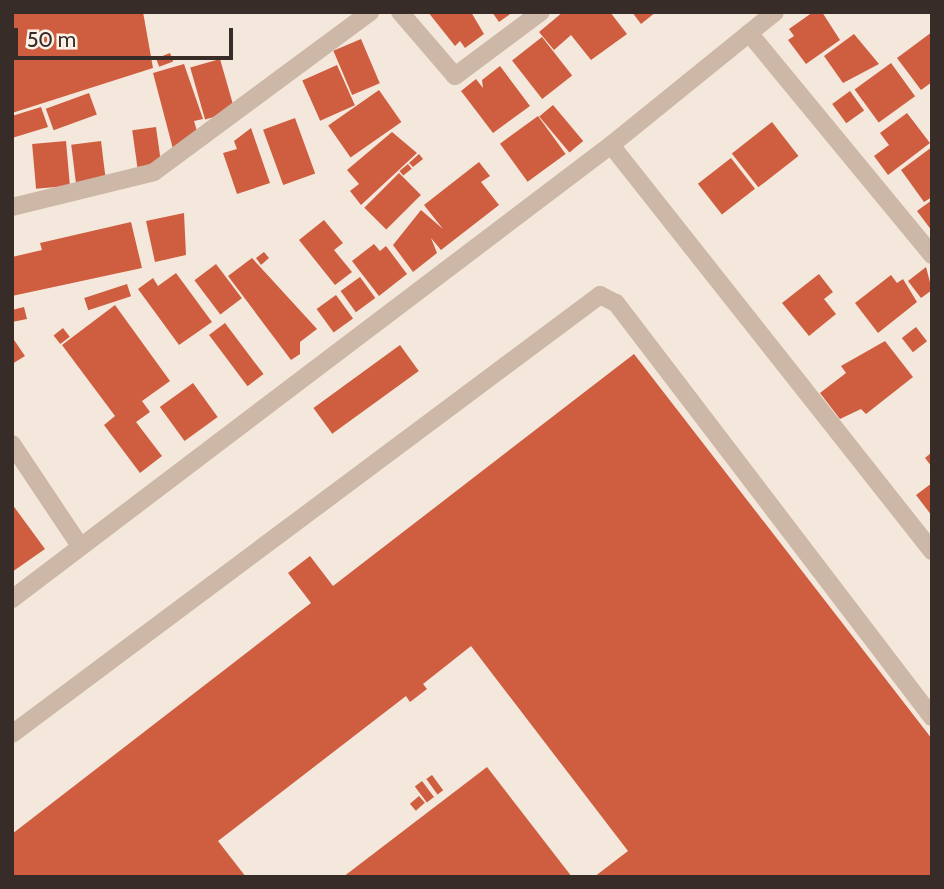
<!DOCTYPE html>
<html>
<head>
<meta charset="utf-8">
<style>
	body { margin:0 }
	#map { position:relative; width:944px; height:889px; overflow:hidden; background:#f4e8dc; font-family:Cabin,sans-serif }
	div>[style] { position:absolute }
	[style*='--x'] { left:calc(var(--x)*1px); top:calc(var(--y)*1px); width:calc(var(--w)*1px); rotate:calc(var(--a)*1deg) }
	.building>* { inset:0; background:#ce5e3f; transform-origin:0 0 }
	.minor>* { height:18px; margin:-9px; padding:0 9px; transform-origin:9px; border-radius:9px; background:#cdb7a6 }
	span { translate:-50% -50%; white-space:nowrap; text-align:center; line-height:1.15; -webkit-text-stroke:5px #fbf2e8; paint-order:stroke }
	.frame { position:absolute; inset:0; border:14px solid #382c28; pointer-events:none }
	.scale { position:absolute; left:14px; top:28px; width:219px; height:32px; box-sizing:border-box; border:4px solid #382c28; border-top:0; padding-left:9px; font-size:21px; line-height:24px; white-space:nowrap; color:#382c28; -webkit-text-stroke:5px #fbf2e8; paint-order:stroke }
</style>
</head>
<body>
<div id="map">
	<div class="building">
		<i style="clip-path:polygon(12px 12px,143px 12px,153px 68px,12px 113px)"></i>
		<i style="clip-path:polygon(428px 12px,471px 12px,484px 34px,465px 48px,460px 41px,455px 46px)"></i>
		<i style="clip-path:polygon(492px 12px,513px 12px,499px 22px)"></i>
		<i style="clip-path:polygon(563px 12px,610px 12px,627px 34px,591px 60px,571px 35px,554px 50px,539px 32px)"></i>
		<i style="clip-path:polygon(632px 12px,656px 12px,641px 24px)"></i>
		<i style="clip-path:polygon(813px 12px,822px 12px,840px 40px,806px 64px,788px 40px,794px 36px,789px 29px)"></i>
		<i style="clip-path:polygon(932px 32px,932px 82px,921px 90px,897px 58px)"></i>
		<i style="clip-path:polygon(854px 34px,879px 64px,843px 83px,824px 56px)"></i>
		<i style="left:542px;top:37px;width:49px;height:38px;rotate:52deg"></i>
		<i style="left:361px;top:39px;width:48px;height:30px;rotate:67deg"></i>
		<i style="left:170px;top:53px;width:9px;height:15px;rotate:69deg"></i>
		<i style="left:220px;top:59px;width:54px;height:31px;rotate:74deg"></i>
		<i style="left:891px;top:63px;width:41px;height:45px;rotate:54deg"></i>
		<i style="clip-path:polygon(184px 64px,203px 119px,194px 121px,199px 138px,173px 149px,153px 73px)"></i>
		<i style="left:337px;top:65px;width:44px;height:38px;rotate:66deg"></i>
		<i style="clip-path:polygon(500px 66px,530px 106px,493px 133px,461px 91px,476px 79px,483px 88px,482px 80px)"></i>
		<i style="left:379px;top:90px;width:39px;height:62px;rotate:55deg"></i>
		<i style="left:850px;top:91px;width:24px;height:22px;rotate:54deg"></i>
		<i style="left:89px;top:93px;width:23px;height:46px;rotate:70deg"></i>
		<i style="left:553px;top:105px;width:47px;height:18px;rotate:50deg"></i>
		<i style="clip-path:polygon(41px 107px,48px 127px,12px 138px,12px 116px)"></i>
		<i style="clip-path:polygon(907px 113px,930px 143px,888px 175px,874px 156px,889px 145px,880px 133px)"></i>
		<i style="left:538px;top:116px;width:47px;height:47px;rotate:54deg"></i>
		<i style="left:295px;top:118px;width:59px;height:34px;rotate:70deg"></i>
		<i style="left:772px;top:122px;width:43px;height:51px;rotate:52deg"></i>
		<i style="left:156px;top:127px;width:37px;height:24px;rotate:82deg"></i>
		<i style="clip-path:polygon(251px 128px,270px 183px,237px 194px,223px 153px,237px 149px,234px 141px)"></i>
		<i style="clip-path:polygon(392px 132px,417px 153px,361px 205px,350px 191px,359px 184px,347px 170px)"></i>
		<i style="left:66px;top:141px;width:45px;height:34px;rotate:85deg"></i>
		<i style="left:101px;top:141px;width:43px;height:30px;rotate:83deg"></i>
		<i style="clip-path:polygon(932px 147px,932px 197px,924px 202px,901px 170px)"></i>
		<i style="clip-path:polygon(419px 154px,423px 159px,413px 167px,409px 163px)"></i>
		<i style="left:731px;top:158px;width:39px;height:42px;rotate:52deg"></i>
		<i style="clip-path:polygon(479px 162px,490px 176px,481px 182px,499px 205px,441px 250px,431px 238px,437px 253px,413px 272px,393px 245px,421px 210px,443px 229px,424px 205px)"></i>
		<i style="left:408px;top:164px;width:6px;height:11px;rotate:51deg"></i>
		<i style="left:399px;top:173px;width:31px;height:49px;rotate:45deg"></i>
		<i style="clip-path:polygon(932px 200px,932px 231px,917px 211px)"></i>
		<i style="clip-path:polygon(184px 213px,186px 255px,155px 262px,146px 221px)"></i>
		<i style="clip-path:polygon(324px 220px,343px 243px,334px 250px,352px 272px,335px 285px,299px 240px)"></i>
		<i style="clip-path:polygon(131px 222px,142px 268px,12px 296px,12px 257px,42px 250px,40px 243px)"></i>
		<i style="clip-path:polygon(374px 244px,380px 251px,386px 246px,407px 274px,379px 296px,352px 261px)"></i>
		<i style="clip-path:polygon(264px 252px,269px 258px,261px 265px,256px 258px)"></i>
		<i style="clip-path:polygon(252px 258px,317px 329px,300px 342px,300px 354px,291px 360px,228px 276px)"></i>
		<i style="left:216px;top:264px;width:43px;height:27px;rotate:53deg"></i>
		<i style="clip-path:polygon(926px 267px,932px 290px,921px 298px,908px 281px)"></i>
		<i style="clip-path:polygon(176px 273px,212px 322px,179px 345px,138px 289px,153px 278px,158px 286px)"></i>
		<i style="clip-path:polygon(819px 274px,833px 292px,824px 299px,836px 314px,809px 336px,782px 303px)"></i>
		<i style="clip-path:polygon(891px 275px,897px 283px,903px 279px,917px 302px,878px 333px,855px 303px)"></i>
		<i style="left:360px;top:277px;width:26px;height:24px;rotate:54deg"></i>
		<i style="left:127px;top:284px;width:13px;height:45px;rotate:72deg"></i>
		<i style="left:336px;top:295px;width:29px;height:24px;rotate:54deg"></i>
		<i style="clip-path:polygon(115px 305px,170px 381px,142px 401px,150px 412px,136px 422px,162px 456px,140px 473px,104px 425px,115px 416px,62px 345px)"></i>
		<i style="clip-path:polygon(24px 307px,27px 319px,12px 322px,12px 310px)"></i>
		<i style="left:225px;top:323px;width:64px;height:20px;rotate:53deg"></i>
		<i style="left:916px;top:327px;width:18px;height:18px;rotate:52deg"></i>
		<i style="left:63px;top:328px;width:11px;height:12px;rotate:52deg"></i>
		<i style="clip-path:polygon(12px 337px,25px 356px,12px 364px)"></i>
		<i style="clip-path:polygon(885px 341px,913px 377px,866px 414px,861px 409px,840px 419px,820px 393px,846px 373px,841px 366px)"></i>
		<i style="left:400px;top:345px;width:32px;height:107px;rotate:54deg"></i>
		<i style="clip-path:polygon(634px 354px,932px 739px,932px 877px,594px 877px,628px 851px,471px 646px,423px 684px,427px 689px,410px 702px,406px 696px,218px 841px,246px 877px,12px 877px,12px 834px,311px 603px,288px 573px,310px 556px,333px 586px)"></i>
		<i style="left:193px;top:383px;width:42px;height:41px;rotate:54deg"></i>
		<i style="clip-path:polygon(932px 452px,932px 467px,925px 458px)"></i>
		<i style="clip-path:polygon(932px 483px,932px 516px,916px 495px)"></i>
		<i style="clip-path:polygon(12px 504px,45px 549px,12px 572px)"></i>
		<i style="clip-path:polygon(487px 767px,572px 877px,343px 877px)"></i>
		<i style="left:432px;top:775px;width:19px;height:7px;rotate:54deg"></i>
		<i style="left:422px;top:781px;width:20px;height:9px;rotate:53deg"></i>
		<i style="left:419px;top:796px;width:9px;height:12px;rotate:49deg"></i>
	</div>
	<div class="minor">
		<i style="--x:400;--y:12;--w:84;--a:49.3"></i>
		<i style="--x:455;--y:76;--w:107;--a:-36.7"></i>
		<i style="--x:749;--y:33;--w:288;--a:50.5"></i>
		<i style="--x:611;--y:145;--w:518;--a:51.67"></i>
		<i style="--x:12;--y:207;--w:146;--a:-13.8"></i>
		<i style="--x:154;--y:172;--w:269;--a:-36.5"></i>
		<i style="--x:12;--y:444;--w:123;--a:56.3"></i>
		<i style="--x:12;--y:599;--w:752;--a:-37.16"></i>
		<i style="--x:611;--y:145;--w:211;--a:-39"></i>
		<i style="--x:12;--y:734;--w:734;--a:-36.74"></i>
		<i style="--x:600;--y:295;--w:18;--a:27"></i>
		<i style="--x:616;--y:303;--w:521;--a:52.65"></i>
	</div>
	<div class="frame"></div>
	<div class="scale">50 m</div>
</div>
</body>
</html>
